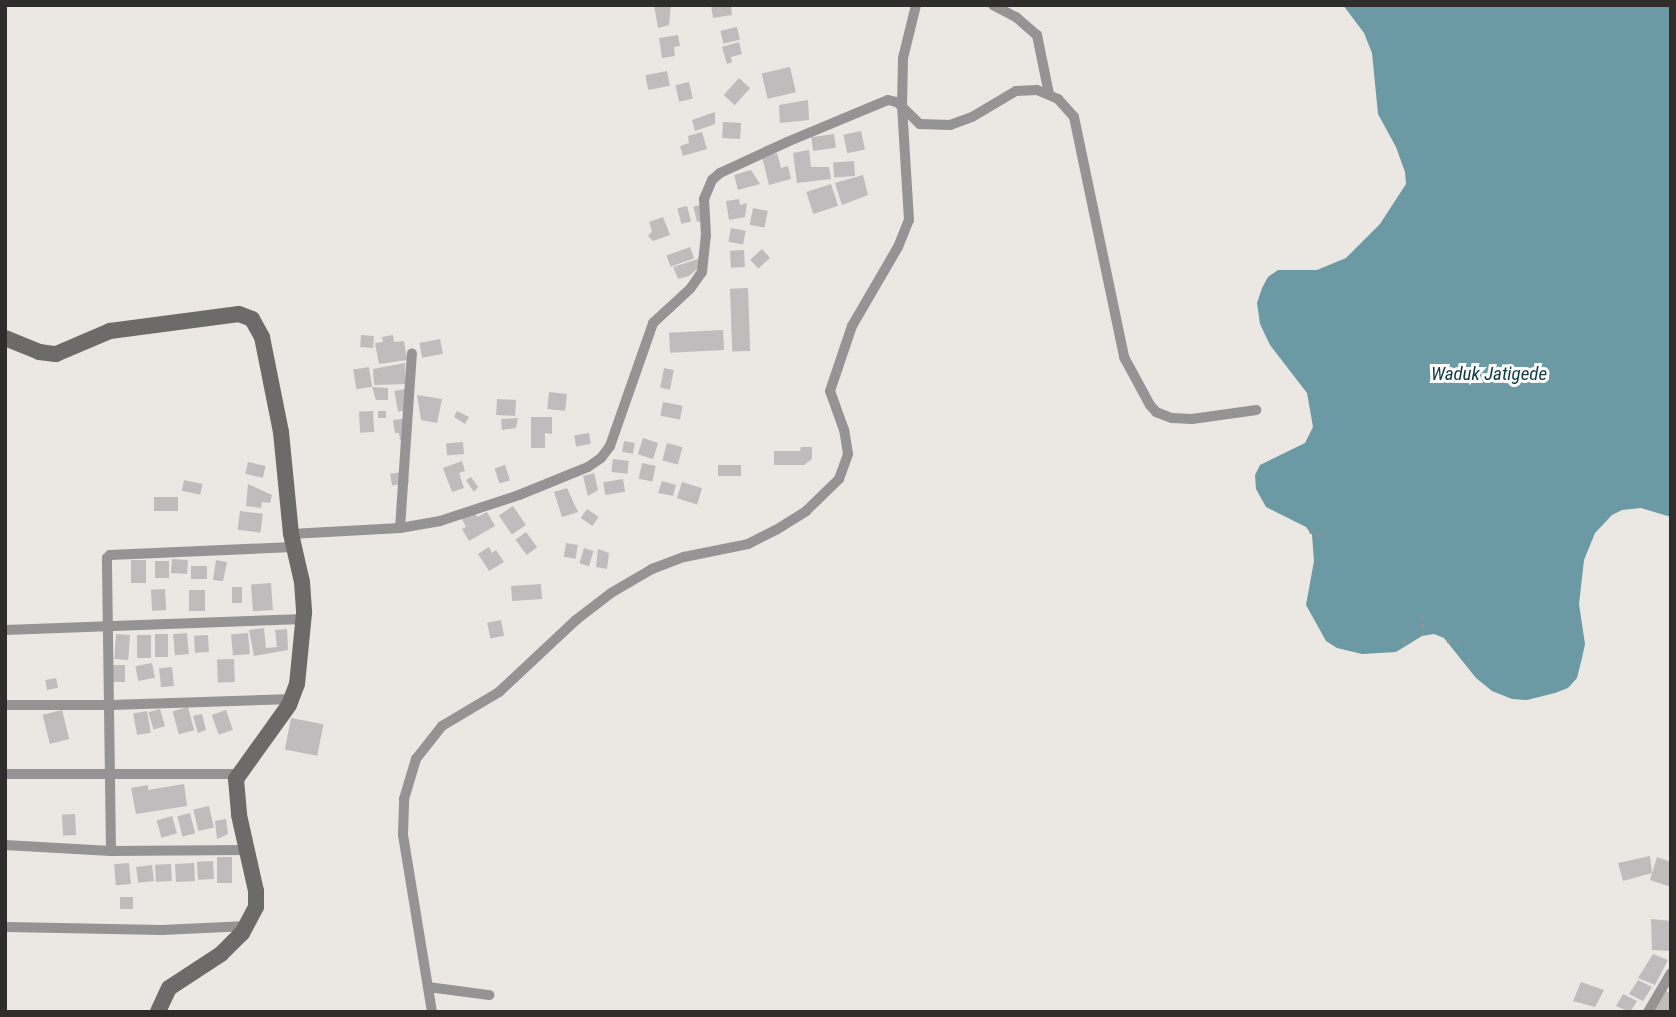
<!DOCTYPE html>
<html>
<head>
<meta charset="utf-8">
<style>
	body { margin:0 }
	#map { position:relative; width:1676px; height:1017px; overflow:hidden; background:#ebe8e4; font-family:"Roboto Condensed",sans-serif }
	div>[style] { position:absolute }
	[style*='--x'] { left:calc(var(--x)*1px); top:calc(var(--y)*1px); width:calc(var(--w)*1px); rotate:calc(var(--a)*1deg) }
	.water>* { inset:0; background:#6b99a4 }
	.building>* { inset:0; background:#c0bbbd; transform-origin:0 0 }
	.path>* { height:2.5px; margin-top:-1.25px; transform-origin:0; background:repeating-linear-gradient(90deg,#959390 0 3.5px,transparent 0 8.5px) }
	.street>* { height:10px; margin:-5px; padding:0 5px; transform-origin:5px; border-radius:5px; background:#959393 }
	.secondary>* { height:16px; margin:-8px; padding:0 8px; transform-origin:8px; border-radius:8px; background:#6d6a6a }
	span { translate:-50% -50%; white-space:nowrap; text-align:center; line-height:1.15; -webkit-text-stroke:6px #fff; paint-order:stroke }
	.water-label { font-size:19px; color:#0d3a43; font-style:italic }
	.frame { position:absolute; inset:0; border:7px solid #2e2d2b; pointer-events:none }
</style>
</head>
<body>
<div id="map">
	<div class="water">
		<i style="clip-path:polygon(1343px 5px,1671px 5px,1671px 517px,1641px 508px,1622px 510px,1612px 515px,1595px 533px,1584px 560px,1579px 604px,1585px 644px,1582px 658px,1577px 678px,1568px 688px,1555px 693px,1527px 700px,1512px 699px,1492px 691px,1476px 678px,1444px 638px,1434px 634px,1422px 636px,1396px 652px,1362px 654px,1337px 648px,1326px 641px,1306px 605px,1314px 561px,1312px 535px,1306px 527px,1266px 507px,1256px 489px,1255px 475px,1260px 465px,1305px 443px,1313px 427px,1307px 393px,1270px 345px,1260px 324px,1257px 303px,1262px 288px,1268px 277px,1278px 270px,1317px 270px,1346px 258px,1380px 224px,1406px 184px,1405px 172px,1396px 147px,1378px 114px,1372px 53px,1364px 33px)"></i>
	</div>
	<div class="building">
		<i style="clip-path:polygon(654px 5px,671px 5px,669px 25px,658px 28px)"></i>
		<i style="clip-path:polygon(711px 5px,731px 5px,732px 15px,713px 18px)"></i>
		<i style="left:737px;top:27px;width:13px;height:17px;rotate:77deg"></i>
		<i style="clip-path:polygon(678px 35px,680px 46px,674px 47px,675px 56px,662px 58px,659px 38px)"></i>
		<i style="clip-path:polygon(739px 42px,742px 54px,731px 57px,732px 62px,727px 64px,722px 47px)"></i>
		<i style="left:790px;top:67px;width:26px;height:29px;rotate:77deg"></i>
		<i style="left:667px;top:71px;width:15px;height:22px;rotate:79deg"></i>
		<i style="left:739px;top:78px;width:15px;height:23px;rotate:42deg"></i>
		<i style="left:689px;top:82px;width:17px;height:14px;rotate:77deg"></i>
		<i style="clip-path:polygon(808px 100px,809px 120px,780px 123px,779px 105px)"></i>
		<i style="clip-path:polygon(715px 112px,715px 124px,695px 131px,692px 120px)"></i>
		<i style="left:723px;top:122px;width:18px;height:16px;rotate:3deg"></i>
		<i style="left:861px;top:131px;width:19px;height:18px;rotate:78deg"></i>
		<i style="clip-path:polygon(702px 132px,707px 149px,683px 156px,680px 146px,689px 143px,688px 136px)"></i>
		<i style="left:834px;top:134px;width:14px;height:23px;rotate:82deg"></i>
		<i style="clip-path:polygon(809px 150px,811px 167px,829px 167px,831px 179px,797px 183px,793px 153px)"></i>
		<i style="clip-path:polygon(777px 153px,781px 168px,788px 166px,791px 179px,769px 185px,762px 157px)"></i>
		<i style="left:854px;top:161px;width:15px;height:21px;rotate:86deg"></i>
		<i style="clip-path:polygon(751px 170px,760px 184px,738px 190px,734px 175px)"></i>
		<i style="clip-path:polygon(863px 175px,868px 195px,842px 205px,835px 183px)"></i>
		<i style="left:831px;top:184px;width:23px;height:26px;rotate:72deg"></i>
		<i style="clip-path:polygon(739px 199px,740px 205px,747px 203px,745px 217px,729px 220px,726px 201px)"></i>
		<i style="left:704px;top:204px;width:16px;height:11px;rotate:76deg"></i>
		<i style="left:687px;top:206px;width:16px;height:10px;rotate:75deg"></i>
		<i style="left:753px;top:208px;width:15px;height:17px;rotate:11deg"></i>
		<i style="clip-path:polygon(663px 217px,670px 235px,653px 241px,648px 236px,652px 231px,649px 222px)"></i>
		<i style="left:731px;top:228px;width:15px;height:14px;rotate:11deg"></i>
		<i style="left:690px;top:247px;width:12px;height:25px;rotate:70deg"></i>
		<i style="left:762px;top:249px;width:12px;height:16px;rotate:48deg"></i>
		<i style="left:744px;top:250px;width:17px;height:14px;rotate:87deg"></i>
		<i style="clip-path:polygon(698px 259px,701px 266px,689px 276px,678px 279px,673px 267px)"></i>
		<i style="left:748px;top:288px;width:63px;height:18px;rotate:88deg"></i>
		<i style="left:723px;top:330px;width:20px;height:54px;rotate:87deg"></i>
		<i style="left:361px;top:335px;width:13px;height:12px;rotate:4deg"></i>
		<i style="clip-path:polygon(393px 335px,394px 342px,404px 341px,407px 360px,379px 364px,375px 343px,383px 342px,382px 337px)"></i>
		<i style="left:440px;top:339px;width:15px;height:21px;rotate:79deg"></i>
		<i style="clip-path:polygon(405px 363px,405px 384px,374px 385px,373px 369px)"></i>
		<i style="left:369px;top:367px;width:20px;height:16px;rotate:81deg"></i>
		<i style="left:664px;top:368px;width:10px;height:20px;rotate:11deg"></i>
		<i style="clip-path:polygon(372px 387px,388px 388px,388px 400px,376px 400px)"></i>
		<i style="left:405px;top:389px;width:21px;height:11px;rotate:79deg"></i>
		<i style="left:549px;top:392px;width:18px;height:17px;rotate:6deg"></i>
		<i style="clip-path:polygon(417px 395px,442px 399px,437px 423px,421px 420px)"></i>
		<i style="left:497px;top:399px;width:19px;height:16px;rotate:3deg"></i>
		<i style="left:663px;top:402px;width:20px;height:14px;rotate:11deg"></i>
		<i style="left:373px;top:411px;width:21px;height:14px;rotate:87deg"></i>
		<i style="left:378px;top:411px;width:8px;height:7px"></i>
		<i style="clip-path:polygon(457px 411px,469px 417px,465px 424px,454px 417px)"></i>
		<i style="clip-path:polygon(531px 417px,552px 417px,552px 434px,545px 433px,545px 448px,531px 448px)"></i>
		<i style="clip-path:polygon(409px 418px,411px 439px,400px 440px,399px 433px,395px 433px,393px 420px)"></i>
		<i style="clip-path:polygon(518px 418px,516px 428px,502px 430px,501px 419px)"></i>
		<i style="left:589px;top:433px;width:11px;height:15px;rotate:80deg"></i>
		<i style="left:643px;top:438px;width:16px;height:17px;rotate:18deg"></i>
		<i style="left:624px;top:441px;width:11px;height:11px;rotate:10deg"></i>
		<i style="left:463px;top:442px;width:12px;height:17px;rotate:85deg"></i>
		<i style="left:667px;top:443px;width:16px;height:18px;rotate:15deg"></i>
		<i style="clip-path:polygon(801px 447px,812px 447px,812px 459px,804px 465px,774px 465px,774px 451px,800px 451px)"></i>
		<i style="left:613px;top:459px;width:16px;height:13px;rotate:7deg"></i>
		<i style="clip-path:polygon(462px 461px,465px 471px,459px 473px,464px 488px,452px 492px,443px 468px)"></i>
		<i style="left:248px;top:462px;width:18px;height:12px;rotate:13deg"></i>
		<i style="left:642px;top:463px;width:14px;height:16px;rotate:12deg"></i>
		<i style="left:505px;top:465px;width:16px;height:11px;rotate:72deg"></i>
		<i style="left:718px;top:465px;width:23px;height:11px"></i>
		<i style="left:407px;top:471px;width:12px;height:17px;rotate:81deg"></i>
		<i style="clip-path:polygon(594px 473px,598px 490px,588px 496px,583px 476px)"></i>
		<i style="clip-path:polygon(471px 477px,478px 487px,474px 492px,466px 480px)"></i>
		<i style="left:623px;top:479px;width:13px;height:20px;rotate:81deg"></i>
		<i style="left:184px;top:480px;width:19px;height:11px;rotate:12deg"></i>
		<i style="clip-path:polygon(662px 481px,676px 485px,673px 496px,658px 493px)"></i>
		<i style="left:682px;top:482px;width:21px;height:17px;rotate:17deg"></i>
		<i style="clip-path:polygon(248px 484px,272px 495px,270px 503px,262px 502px,261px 508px,246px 506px)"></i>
		<i style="clip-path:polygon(567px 488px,578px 512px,562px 517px,554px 492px)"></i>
		<i style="left:178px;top:497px;width:14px;height:24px;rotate:90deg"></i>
		<i style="left:513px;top:506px;width:23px;height:17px;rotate:56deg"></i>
		<i style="left:587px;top:509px;width:14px;height:11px;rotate:34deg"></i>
		<i style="left:240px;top:511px;width:23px;height:19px;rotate:7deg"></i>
		<i style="clip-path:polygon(475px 512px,477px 517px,487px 512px,495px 526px,469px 541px,462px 529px,466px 527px,462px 519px)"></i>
		<i style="left:526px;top:532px;width:19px;height:13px;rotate:54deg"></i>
		<i style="left:566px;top:543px;width:12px;height:14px;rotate:9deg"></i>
		<i style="clip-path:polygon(489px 547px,492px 553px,496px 550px,504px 562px,489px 571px,478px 554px)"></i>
		<i style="left:584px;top:548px;width:10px;height:16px;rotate:17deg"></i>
		<i style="clip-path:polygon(598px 549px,609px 553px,607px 569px,596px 567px)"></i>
		<i style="left:172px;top:559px;width:16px;height:14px;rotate:4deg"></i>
		<i style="left:131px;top:560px;width:15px;height:23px"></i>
		<i style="clip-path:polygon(216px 560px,227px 562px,223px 581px,213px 580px)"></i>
		<i style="left:155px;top:561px;width:14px;height:17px"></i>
		<i style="left:191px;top:566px;width:16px;height:13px"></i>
		<i style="left:271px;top:583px;width:27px;height:20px;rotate:86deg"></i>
		<i style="left:541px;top:584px;width:15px;height:30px;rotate:86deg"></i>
		<i style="left:232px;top:587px;width:10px;height:16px"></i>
		<i style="left:165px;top:589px;width:21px;height:14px;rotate:87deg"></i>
		<i style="left:189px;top:590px;width:16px;height:21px"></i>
		<i style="left:501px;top:620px;width:16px;height:14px;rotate:79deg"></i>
		<i style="clip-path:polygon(264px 628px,266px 648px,277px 647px,275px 630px,287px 629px,288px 650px,254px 656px,249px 630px)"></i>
		<i style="left:187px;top:633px;width:21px;height:14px;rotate:85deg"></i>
		<i style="left:248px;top:633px;width:21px;height:17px;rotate:85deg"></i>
		<i style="left:116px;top:634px;width:14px;height:25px;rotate:4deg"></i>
		<i style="left:155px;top:634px;width:13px;height:23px"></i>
		<i style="left:137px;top:635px;width:14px;height:23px"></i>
		<i style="left:208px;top:635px;width:17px;height:14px;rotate:87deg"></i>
		<i style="left:234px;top:659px;width:23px;height:17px;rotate:88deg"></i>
		<i style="left:152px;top:663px;width:15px;height:17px;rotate:79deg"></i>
		<i style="left:113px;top:665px;width:12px;height:17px"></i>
		<i style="left:172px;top:667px;width:19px;height:13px;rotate:84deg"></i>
		<i style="left:56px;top:678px;width:10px;height:11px;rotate:79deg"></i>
		<i style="left:188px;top:707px;width:24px;height:16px;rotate:75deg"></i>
		<i style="left:160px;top:709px;width:18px;height:12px;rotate:74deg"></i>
		<i style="left:62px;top:710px;width:30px;height:20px;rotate:76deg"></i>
		<i style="left:226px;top:710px;width:21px;height:15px;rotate:71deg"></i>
		<i style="left:147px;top:711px;width:22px;height:14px;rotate:80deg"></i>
		<i style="clip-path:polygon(202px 714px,206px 730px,198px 733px,193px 716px)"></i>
		<i style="left:291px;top:718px;width:33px;height:32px;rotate:11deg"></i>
		<i style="clip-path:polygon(184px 784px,187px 806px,136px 814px,131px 788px,148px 785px,148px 790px)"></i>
		<i style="left:209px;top:806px;width:22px;height:16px;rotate:77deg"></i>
		<i style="left:190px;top:813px;width:21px;height:13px;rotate:76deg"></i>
		<i style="left:75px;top:814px;width:21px;height:13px;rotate:87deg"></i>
		<i style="left:172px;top:816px;width:18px;height:16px;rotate:74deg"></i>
		<i style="clip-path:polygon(226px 819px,228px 834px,217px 839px,215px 821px)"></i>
		<i style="clip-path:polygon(1650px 856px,1652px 873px,1623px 881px,1618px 863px)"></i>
		<i style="left:232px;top:857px;width:26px;height:15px;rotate:90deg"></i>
		<i style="clip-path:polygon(1657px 857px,1671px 862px,1671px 887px,1650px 880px)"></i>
		<i style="left:213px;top:861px;width:18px;height:16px;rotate:87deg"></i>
		<i style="left:129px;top:863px;width:21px;height:15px;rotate:85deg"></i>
		<i style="left:194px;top:863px;width:18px;height:19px;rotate:87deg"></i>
		<i style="left:171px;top:864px;width:17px;height:16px;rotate:87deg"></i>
		<i style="left:152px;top:865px;width:16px;height:16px;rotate:83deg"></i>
		<i style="left:120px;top:897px;width:13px;height:12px"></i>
		<i style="clip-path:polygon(1651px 919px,1671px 921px,1671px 951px,1652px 950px)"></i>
		<i style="clip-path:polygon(1653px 954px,1668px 960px,1655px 985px,1638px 978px)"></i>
		<i style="clip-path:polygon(1638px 980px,1652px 987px,1643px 1001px,1629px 994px)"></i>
		<i style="clip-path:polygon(1581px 982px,1604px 990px,1595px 1007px,1573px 1001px)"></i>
		<i style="clip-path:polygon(1666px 991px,1671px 993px,1671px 1012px,1653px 1012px)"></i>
		<i style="clip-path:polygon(1623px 994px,1637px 1001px,1630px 1012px,1616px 1006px)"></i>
	</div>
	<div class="path">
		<i style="--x:1309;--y:531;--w:16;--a:18"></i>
		<i style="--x:1422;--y:636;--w:20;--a:-90"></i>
		<i style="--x:1403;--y:640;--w:8;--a:50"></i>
		<i style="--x:1447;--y:641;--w:10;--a:6"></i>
	</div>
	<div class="street">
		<i style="--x:993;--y:5;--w:26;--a:28"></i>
		<i style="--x:1016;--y:17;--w:28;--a:41"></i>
		<i style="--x:1037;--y:35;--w:60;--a:78.5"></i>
		<i style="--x:400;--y:528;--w:175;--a:-86.1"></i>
		<i style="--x:291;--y:534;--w:109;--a:-3.2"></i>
		<i style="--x:400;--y:528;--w:41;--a:-9.9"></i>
		<i style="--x:440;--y:521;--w:83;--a:-18.2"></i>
		<i style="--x:519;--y:495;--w:74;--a:-22.1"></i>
		<i style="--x:588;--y:467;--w:16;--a:-35"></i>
		<i style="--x:601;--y:458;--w:15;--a:-53"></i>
		<i style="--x:610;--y:446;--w:130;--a:-70.7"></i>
		<i style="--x:653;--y:323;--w:50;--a:-42.6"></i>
		<i style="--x:690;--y:289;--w:21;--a:-55"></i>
		<i style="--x:702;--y:272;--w:36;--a:-84"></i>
		<i style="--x:706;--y:236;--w:37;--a:-93"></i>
		<i style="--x:704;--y:199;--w:21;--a:-67"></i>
		<i style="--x:712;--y:180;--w:11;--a:-41"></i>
		<i style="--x:720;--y:173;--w:74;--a:-24.8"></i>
		<i style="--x:787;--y:142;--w:109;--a:-22.6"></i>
		<i style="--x:888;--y:100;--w:9;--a:13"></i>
		<i style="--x:897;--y:102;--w:32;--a:44"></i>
		<i style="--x:920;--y:124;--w:30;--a:2"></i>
		<i style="--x:950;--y:125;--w:23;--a:-20"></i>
		<i style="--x:972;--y:117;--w:51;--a:-30.6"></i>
		<i style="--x:1016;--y:91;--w:21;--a:-3"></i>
		<i style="--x:1037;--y:90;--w:23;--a:23"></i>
		<i style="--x:1058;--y:99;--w:24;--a:48"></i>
		<i style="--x:1074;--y:117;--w:245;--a:78.2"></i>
		<i style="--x:1124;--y:357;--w:55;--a:61.6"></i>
		<i style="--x:1150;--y:405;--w:9;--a:49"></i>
		<i style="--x:1156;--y:412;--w:17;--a:21"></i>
		<i style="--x:1172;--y:418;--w:20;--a:3"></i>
		<i style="--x:1192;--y:419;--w:65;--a:-8"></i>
		<i style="--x:5;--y:630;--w:299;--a:-2.1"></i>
		<i style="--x:5;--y:705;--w:106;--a:0"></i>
		<i style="--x:111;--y:705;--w:182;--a:-1.9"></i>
		<i style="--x:5;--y:774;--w:233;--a:0"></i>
		<i style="--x:5;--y:845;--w:106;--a:3.2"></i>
		<i style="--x:246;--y:850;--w:135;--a:179.6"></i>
		<i style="--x:111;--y:851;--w:293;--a:-90.8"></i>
		<i style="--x:107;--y:558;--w:4;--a:-45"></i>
		<i style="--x:110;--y:555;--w:183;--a:-2.5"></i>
		<i style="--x:8;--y:927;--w:154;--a:1.1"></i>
		<i style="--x:162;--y:930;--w:85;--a:-2.7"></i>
		<i style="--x:428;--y:987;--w:62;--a:7.5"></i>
		<i style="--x:432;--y:1012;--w:180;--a:-99.3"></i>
		<i style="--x:403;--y:834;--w:35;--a:-88"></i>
		<i style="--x:404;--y:799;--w:42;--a:-73.3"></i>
		<i style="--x:416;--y:759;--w:42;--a:-51.8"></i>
		<i style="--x:442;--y:726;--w:66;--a:-30.8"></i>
		<i style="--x:499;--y:692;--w:105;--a:-43.1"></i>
		<i style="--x:576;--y:620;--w:44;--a:-37.6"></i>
		<i style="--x:611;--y:593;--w:48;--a:-30.3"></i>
		<i style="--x:652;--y:569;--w:34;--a:-21"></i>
		<i style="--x:684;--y:557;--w:65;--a:-11.5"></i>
		<i style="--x:748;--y:544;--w:31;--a:-27"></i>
		<i style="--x:776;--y:530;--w:36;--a:-32"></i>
		<i style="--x:806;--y:511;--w:46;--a:-44.1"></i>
		<i style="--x:839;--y:479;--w:27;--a:-70"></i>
		<i style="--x:848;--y:454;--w:24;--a:-99"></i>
		<i style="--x:844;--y:430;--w:41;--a:-109.7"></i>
		<i style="--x:830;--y:391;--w:69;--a:-71.3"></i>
		<i style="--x:852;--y:326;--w:91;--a:-59.8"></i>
		<i style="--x:898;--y:247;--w:29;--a:-68"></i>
		<i style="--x:909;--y:220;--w:113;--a:-93.5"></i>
		<i style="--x:902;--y:107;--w:49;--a:-88.8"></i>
		<i style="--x:903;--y:58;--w:55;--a:-76.2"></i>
		<i style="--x:1648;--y:1012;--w:45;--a:-59.5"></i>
	</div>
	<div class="secondary">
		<i style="--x:5;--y:338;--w:37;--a:22"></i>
		<i style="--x:39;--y:352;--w:17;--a:7"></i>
		<i style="--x:56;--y:354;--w:59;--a:-23.1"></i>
		<i style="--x:110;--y:331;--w:130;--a:-7.5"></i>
		<i style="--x:239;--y:314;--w:14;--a:21"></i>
		<i style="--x:252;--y:319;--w:21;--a:61"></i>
		<i style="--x:262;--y:337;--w:97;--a:78.7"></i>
		<i style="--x:281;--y:432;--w:102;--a:84.4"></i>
		<i style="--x:291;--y:534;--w:49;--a:77.1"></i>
		<i style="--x:302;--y:582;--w:31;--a:86"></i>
		<i style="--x:304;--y:613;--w:71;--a:95.6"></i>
		<i style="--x:297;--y:684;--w:22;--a:111"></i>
		<i style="--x:289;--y:705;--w:91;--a:125.6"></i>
		<i style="--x:236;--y:779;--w:36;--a:85"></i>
		<i style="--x:239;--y:815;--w:78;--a:77.4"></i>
		<i style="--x:256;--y:891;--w:16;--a:90"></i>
		<i style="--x:256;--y:907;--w:30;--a:118"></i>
		<i style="--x:242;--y:933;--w:30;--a:135"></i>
		<i style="--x:221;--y:954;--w:62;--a:146.8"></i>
		<i style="--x:169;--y:988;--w:26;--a:115"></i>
	</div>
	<div class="water-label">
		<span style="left:1489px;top:374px">Waduk Jatigede</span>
	</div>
	<div class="frame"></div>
</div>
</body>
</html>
